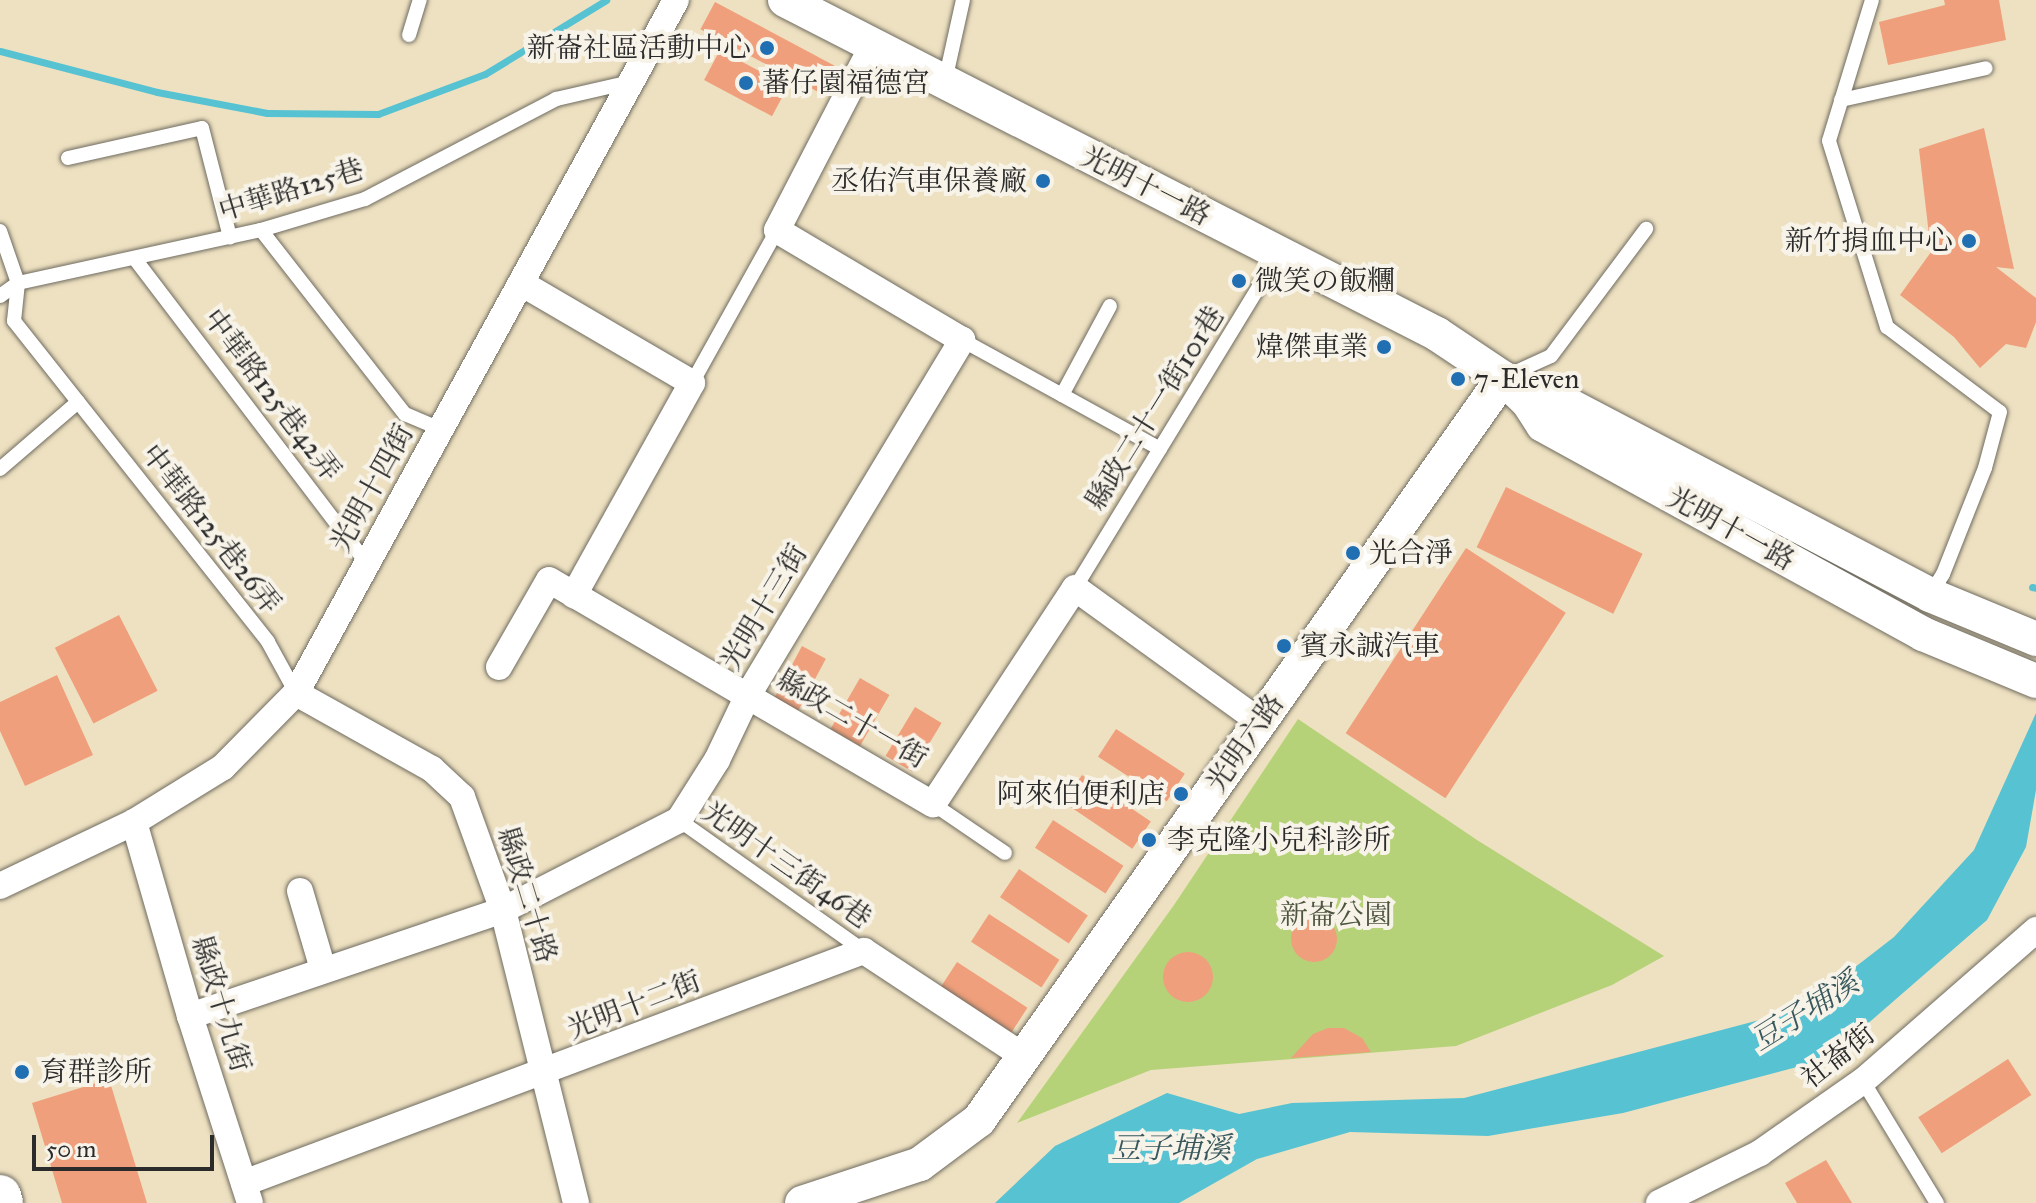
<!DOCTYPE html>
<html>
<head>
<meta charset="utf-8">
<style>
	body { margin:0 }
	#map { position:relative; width:2036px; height:1203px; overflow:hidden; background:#eee1c1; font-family:"IM FELL Great Primer","Noto Serif TC","Noto Serif JP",serif }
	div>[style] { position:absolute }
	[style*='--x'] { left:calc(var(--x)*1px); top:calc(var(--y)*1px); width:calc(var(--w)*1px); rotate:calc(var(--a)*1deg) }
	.green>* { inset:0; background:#b6d278 }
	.water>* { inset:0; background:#57c2d2 }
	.stream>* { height:7px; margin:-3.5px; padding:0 3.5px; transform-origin:3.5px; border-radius:3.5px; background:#57c2d2 }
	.building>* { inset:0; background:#ef9f7b; transform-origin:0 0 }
	.round { border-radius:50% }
	.roads { filter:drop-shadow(0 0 2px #6f6b60) drop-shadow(0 0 2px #6f6b60) }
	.service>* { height:14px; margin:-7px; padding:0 7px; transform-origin:7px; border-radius:7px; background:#fff }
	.minor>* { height:26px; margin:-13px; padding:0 13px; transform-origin:13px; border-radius:13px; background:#fff }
	.tertiary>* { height:34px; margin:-17px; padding:0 17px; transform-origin:17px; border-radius:17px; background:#fff }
	.primary>* { height:42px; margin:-21px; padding:0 21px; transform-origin:21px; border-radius:21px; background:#fff }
	.dots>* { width:22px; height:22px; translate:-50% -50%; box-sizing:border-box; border:4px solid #f7f3e8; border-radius:50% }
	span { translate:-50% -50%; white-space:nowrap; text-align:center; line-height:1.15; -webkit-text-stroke:8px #f7f3e8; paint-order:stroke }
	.poi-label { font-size:28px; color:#2b2b2b }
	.right { translate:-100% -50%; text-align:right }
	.left { translate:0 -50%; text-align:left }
	.street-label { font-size:28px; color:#2b2b2b }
	.park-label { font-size:28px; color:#4e553e }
	.water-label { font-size:30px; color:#38585d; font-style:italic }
	.scale { position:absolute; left:32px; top:1135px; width:182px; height:36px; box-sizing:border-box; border:4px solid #2b2b2b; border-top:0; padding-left:10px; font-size:24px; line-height:28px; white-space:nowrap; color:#2b2b2b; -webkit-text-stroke:6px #f7f3e8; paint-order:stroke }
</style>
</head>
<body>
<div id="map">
	<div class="green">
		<i style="clip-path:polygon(1298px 719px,1477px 840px,1664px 956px,1612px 985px,1456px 1046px,1151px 1070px,1017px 1123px,1174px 905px)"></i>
	</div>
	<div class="water">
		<i style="clip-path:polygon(2036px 713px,2036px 790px,2026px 847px,1987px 920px,1827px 1059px,1623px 1113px,1488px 1136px,1350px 1132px,1257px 1159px,1179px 1203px,995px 1203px,1055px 1146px,1167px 1093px,1239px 1114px,1292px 1103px,1464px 1098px,1801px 1009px,1894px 937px,1974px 850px)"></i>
	</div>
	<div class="stream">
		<i style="--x:0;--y:51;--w:162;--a:14.6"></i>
		<i style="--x:157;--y:92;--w:112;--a:10.8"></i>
		<i style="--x:267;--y:113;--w:111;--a:0.5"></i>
		<i style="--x:378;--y:114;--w:114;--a:-20.5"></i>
		<i style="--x:485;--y:74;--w:142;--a:-31.4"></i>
		<i style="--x:2032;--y:587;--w:4;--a:14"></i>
	</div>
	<div class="building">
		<i style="clip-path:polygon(1944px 0,1999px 0,2006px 40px,1888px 65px,1879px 22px,1945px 5px)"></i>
		<i style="left:715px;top:2px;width:135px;height:31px;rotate:28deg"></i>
		<i style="left:720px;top:50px;width:77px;height:34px;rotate:28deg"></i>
		<i style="clip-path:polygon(1984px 128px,2014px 269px,1996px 267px,2036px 298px,2036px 322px,2026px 348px,2006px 344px,1980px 368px,1954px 337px,1900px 295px,1931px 252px,1919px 149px)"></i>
		<i style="left:1506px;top:487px;width:152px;height:67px;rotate:26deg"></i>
		<i style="left:1466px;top:548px;width:119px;height:221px;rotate:33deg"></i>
		<i style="left:119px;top:615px;width:85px;height:72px;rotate:63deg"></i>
		<i style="left:802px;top:646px;width:27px;height:61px;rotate:28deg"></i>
		<i style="clip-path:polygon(57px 675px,93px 755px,25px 786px,0 731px,0 702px)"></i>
		<i style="left:860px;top:678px;width:34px;height:59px;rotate:30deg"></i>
		<i style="left:915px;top:707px;width:31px;height:57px;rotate:31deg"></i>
		<i style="left:1116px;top:729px;width:82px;height:33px;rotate:33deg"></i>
		<i style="left:1082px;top:775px;width:83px;height:33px;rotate:34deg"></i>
		<i style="left:1053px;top:820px;width:84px;height:33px;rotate:33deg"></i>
		<i style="left:1019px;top:869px;width:83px;height:34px;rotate:34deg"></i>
		<i style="left:989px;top:914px;width:84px;height:33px;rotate:33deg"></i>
		<i class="round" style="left:1291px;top:916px;width:46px;height:46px"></i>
		<i class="round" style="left:1163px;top:952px;width:50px;height:50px"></i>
		<i style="left:957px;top:962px;width:84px;height:33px;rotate:33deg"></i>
		<i style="clip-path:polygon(1328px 1028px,1344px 1028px,1362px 1038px,1371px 1052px,1291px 1058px,1313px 1034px)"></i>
		<i style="left:2008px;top:1059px;width:43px;height:107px;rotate:57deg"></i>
		<i style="clip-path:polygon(109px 1079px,147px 1203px,62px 1203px,32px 1103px)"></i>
		<i style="clip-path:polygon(1826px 1160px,1852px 1203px,1797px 1203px,1785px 1183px)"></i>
	</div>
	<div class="roads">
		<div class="service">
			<i style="--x:1872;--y:0;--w:147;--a:107"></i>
			<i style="--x:1829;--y:141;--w:195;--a:72.7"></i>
			<i style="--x:1887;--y:327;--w:141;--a:37"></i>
			<i style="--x:2000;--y:412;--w:58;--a:105"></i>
			<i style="--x:1985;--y:468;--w:114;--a:111.6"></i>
			<i style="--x:1943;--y:574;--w:25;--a:122"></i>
			<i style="--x:409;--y:35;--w:37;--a:-73"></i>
			<i style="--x:945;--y:81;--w:83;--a:-77.5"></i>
			<i style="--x:1841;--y:100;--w:148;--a:-12.4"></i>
			<i style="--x:68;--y:158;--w:137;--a:-12.6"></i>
			<i style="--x:202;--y:128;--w:113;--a:75.6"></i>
			<i style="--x:261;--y:230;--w:234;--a:52"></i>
			<i style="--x:405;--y:414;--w:38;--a:23"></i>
			<i style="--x:0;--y:231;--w:55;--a:70.9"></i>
			<i style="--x:18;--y:283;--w:38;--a:96"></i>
			<i style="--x:14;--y:321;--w:409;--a:51.6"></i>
			<i style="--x:268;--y:642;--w:58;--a:61.2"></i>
			<i style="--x:135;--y:259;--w:383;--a:52.7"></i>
			<i style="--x:0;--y:296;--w:22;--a:-36"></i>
			<i style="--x:18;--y:283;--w:249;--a:-12.3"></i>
			<i style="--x:261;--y:230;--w:109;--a:-16.6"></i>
			<i style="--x:365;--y:199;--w:216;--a:-27.6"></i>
			<i style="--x:556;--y:99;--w:76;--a:-12.9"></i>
			<i style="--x:962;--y:340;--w:226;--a:28.8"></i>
			<i style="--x:1507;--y:376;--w:48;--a:-24.4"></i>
			<i style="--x:1551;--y:356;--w:159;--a:-53.2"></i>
			<i style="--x:692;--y:383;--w:175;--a:-60.9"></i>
			<i style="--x:1062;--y:395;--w:101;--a:-61.7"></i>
			<i style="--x:0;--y:469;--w:103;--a:-40.7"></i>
			<i style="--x:1075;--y:588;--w:390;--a:-58.6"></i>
			<i style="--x:933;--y:804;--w:87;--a:34.2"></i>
			<i style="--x:679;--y:820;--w:227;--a:35.3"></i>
			<i style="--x:1863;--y:1081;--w:143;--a:58.8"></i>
		</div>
		<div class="minor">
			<i style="--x:521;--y:283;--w:198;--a:30.3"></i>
			<i style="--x:692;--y:383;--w:243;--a:119.1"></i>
			<i style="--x:499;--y:667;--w:100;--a:-60.1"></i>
			<i style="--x:549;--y:580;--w:445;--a:30.3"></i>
			<i style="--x:933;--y:804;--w:258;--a:-56.7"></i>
			<i style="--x:1075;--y:588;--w:228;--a:35.9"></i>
			<i style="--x:296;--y:693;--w:156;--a:29.2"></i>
			<i style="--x:432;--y:769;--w:41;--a:43"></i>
			<i style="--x:462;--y:797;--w:120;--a:70.1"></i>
			<i style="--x:503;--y:910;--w:302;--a:76"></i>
			<i style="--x:134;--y:822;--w:202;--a:73.9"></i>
			<i style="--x:190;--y:1016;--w:196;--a:72.2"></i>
			<i style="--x:0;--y:886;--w:148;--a:-25.5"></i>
			<i style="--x:134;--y:822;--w:105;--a:-31.7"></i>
			<i style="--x:223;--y:767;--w:104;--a:-45.4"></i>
			<i style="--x:296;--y:693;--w:790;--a:-61.26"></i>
			<i style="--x:300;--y:891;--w:81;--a:73.6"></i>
			<i style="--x:190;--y:1016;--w:330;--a:-18.7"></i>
			<i style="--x:503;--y:910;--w:198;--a:-27.1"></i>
			<i style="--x:679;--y:820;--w:71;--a:-57.7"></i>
			<i style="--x:717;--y:760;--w:72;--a:-64.5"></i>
			<i style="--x:748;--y:695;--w:415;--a:-58.9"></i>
			<i style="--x:962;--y:340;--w:215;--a:-149.3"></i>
			<i style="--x:777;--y:230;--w:208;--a:-62.6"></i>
			<i style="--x:244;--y:1183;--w:662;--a:-20.52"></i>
			<i style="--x:864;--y:951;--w:193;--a:33.4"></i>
			<i style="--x:1659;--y:1203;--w:113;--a:-26.3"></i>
			<i style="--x:1760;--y:1153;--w:126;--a:-35"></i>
			<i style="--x:1863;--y:1081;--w:230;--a:-41.1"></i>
		</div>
		<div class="tertiary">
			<i style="--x:785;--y:0;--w:733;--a:27.12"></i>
			<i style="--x:1437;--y:334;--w:79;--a:33.7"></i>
			<i style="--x:1503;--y:378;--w:35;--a:44"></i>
			<i style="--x:1528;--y:402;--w:27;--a:57"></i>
			<i style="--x:1543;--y:425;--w:434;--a:28.8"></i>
			<i style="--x:1923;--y:634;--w:122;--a:22.6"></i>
			<i style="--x:1511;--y:381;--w:52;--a:21.6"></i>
			<i style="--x:1559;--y:400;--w:419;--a:27.7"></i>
			<i style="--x:1930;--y:595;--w:115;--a:22.5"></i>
			<i style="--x:802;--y:1203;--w:124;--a:-18.3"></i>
			<i style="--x:920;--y:1164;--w:74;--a:-36.7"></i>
			<i style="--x:979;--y:1120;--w:908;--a:-54.77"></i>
		</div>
		<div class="primary">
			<i style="--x:0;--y:1196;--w:7;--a:74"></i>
		</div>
	</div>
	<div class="dots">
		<i style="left:767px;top:48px;background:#1f6fb2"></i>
		<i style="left:746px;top:83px;background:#1f6fb2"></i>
		<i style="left:1043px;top:181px;background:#1f6fb2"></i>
		<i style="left:1969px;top:241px;background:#1f6fb2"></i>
		<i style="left:1239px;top:281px;background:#1f6fb2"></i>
		<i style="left:1384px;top:347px;background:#1f6fb2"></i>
		<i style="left:1458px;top:379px;background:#1f6fb2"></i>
		<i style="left:1353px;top:553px;background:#1f6fb2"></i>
		<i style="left:1284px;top:646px;background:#1f6fb2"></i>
		<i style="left:1181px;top:794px;background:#1f6fb2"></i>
		<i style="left:1149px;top:840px;background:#1f6fb2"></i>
		<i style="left:22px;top:1072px;background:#1f6fb2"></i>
	</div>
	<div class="poi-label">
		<span class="right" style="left:751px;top:48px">新崙社區活動中心</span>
		<span class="left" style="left:762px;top:83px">蕃仔園福德宮</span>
		<span class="right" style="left:1027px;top:181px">丞佑汽車保養廠</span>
		<span class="right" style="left:1953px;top:241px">新竹捐血中心</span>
		<span class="left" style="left:1255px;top:281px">微笑の飯糰</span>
		<span class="right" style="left:1368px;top:347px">煒傑車業</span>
		<span class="left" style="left:1474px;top:379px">7-Eleven</span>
		<span class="left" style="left:1369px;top:553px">光合淨</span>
		<span class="left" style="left:1300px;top:646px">賓永誠汽車</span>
		<span class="right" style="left:1165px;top:794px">阿來伯便利店</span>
		<span class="left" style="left:1167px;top:840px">李克隆小兒科診所</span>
		<span class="left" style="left:40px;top:1072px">育群診所</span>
	</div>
	<div class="street-label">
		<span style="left:1146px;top:186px;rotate:27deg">光明十一路</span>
		<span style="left:291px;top:190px;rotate:-17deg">中華路125巷</span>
		<span style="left:272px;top:395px;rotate:53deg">中華路125巷42弄</span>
		<span style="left:1155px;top:408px;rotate:-58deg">縣政二十一街101巷</span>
		<span style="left:372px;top:488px;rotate:-61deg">光明十四街</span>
		<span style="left:211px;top:529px;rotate:52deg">中華路125巷26弄</span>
		<span style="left:1731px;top:529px;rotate:29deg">光明十一路</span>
		<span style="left:764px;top:607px;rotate:-59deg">光明十三街</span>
		<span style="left:852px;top:719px;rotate:30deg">縣政二十一街</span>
		<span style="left:1245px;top:743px;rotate:-55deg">光明六路</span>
		<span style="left:787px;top:865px;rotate:35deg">光明十三街46巷</span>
		<span style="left:527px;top:895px;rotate:73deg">縣政二十路</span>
		<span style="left:221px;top:1004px;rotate:73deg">縣政十九街</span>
		<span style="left:634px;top:1005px;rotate:-21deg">光明十二街</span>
		<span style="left:1838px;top:1056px;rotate:-38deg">社崙街</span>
	</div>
	<div class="park-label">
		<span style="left:1336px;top:915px">新崙公園</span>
	</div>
	<div class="water-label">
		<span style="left:1805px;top:1011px;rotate:-32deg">豆子埔溪</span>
		<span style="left:1171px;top:1148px">豆子埔溪</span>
	</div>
	<div class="scale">50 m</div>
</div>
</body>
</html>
